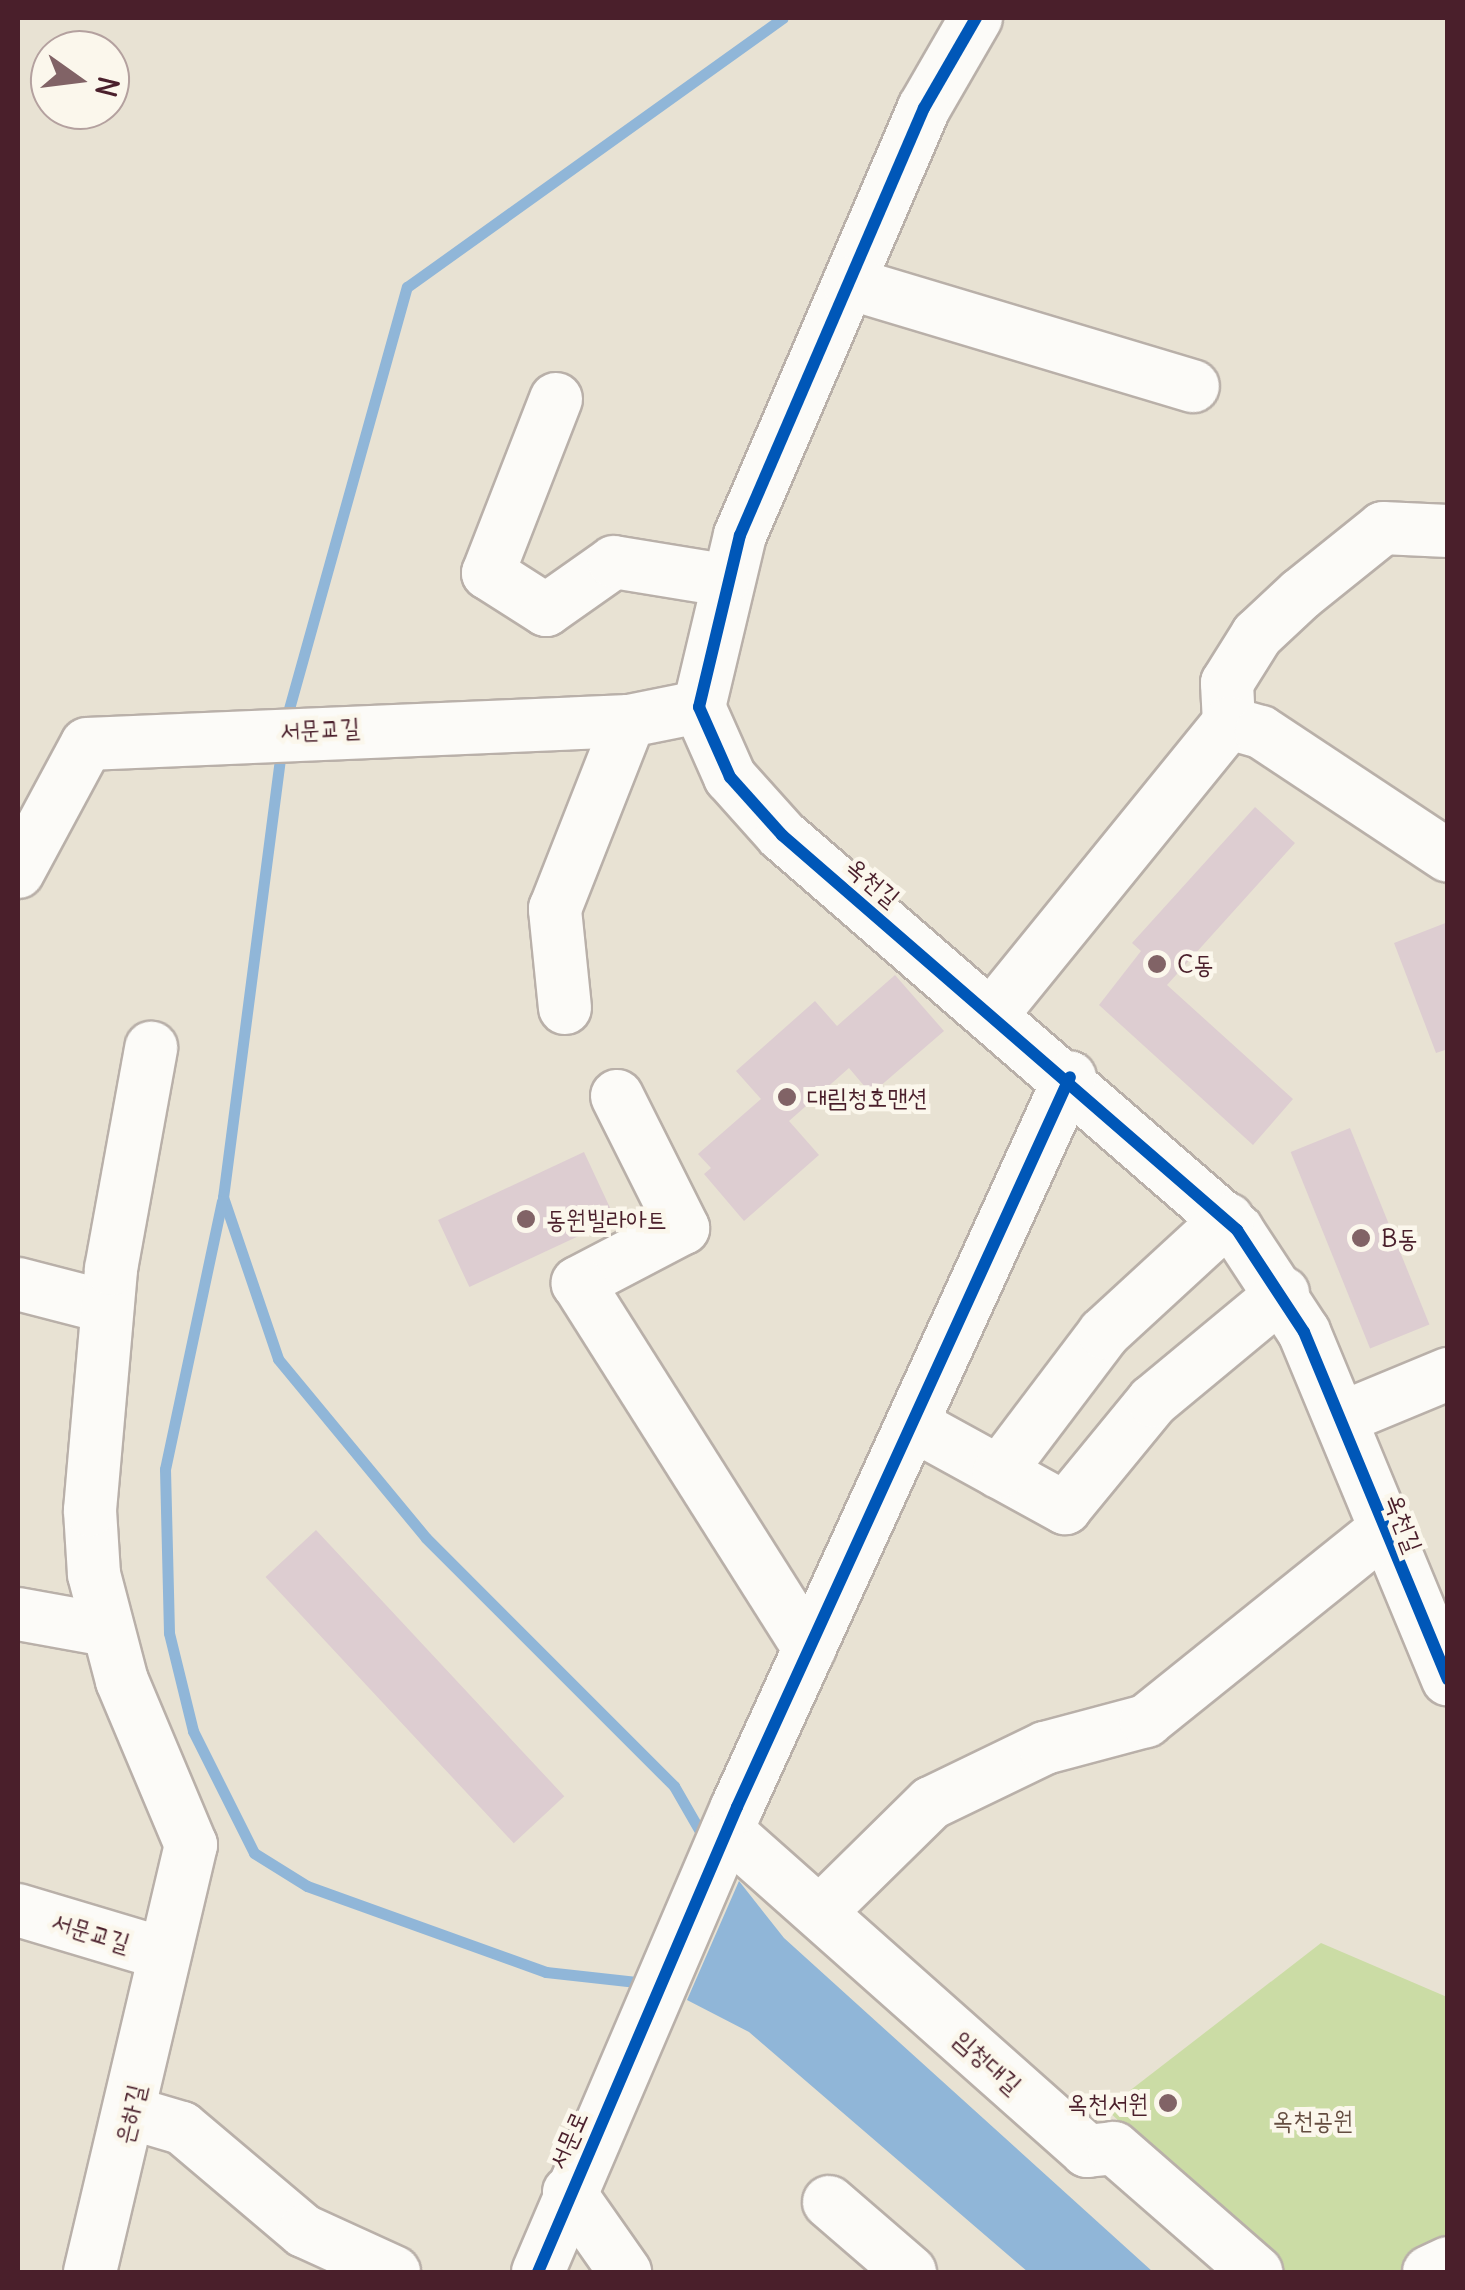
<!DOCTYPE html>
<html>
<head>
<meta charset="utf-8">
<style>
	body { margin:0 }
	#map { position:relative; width:1465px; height:2290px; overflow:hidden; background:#e8e2d3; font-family:Delius,"Poor Story",sans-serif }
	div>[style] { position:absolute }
	.green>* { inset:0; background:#cbdca5 }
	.water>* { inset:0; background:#90b6d8 }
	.stream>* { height:11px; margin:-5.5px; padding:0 5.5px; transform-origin:5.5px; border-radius:5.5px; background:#90b6d8 }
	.building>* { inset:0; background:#ddcdd1; transform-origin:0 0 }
	.roads { filter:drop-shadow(2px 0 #b9b0a9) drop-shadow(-2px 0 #b9b0a9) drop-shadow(0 2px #b9b0a9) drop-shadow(0 -2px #b9b0a9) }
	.minor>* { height:52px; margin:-26px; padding:0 26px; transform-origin:26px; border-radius:26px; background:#fcfbf8 }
	.cycleway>* { height:12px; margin:-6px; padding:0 6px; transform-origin:6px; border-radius:6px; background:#0057b8 }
	.dots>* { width:28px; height:28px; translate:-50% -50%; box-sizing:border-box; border:5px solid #fbf7ec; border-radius:50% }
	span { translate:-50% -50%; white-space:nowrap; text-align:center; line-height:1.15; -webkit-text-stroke:9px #fbf7ec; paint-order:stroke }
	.street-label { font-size:25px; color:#4a1f2b }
	.poi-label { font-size:25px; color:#4a1f2b }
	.left { translate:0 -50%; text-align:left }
	.right { translate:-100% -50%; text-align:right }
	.park-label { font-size:25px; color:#644d40 }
	.frame { position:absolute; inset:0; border:20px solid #4a1f2b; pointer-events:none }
	.north { position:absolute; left:30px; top:30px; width:100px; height:100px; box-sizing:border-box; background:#fbf7ec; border:2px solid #b4a19f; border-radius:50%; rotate:104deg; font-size:28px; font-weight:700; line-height:40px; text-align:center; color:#4a1f2b }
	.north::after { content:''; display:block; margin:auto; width:35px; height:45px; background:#816366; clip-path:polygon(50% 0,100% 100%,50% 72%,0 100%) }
</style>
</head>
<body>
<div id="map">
	<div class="green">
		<div style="clip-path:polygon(1321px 1943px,1447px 1997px,1447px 2250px,1397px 2272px,1280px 2272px,1106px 2109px)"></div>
	</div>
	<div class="water">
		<div style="clip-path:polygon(739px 1881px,784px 1938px,1153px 2272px,1028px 2272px,749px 2032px,687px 2000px)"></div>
	</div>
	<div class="stream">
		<div style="left:285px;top:723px;width:453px;rotate:-74.4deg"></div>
		<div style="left:407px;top:287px;width:462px;rotate:-35.6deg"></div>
		<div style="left:281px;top:751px;width:450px;rotate:97.4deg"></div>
		<div style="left:223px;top:1197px;width:171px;rotate:71.2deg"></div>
		<div style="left:278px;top:1359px;width:232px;rotate:50.4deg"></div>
		<div style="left:426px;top:1538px;width:351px;rotate:45deg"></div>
		<div style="left:674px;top:1786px;width:62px;rotate:60.1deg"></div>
		<div style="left:222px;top:1201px;width:274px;rotate:102deg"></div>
		<div style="left:165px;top:1469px;width:164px;rotate:88.6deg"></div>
		<div style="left:169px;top:1633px;width:101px;rotate:76.2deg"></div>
		<div style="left:193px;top:1731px;width:136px;rotate:63.4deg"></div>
		<div style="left:254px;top:1853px;width:62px;rotate:31.9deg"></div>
		<div style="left:307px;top:1886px;width:254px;rotate:19.8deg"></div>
		<div style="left:546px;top:1972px;width:100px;rotate:6.3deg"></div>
	</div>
	<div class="building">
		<div style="clip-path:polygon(1255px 807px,1295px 843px,1167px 985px,1293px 1099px,1253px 1145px,1099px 1005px,1141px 951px,1132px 943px)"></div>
		<div style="clip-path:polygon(1448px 922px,1448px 1049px,1436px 1053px,1394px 943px)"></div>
		<div style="clip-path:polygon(895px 975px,944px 1031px,871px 1094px,849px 1068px,789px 1121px,819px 1155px,744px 1221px,704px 1174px,711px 1168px,698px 1154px,761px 1099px,736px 1071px,815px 1001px,837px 1026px)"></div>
		<div style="left:1350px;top:1128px;width:212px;height:64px;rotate:68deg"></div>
		<div style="left:584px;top:1152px;width:74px;height:161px;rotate:65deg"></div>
		<div style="left:316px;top:1530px;width:364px;height:69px;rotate:47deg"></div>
	</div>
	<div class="roads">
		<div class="minor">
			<div style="left:976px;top:18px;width:104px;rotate:120deg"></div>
			<div style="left:924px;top:108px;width:465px;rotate:113.3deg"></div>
			<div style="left:740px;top:535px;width:177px;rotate:103.4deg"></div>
			<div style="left:699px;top:707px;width:77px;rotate:66.1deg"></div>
			<div style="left:730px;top:777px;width:78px;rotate:48.1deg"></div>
			<div style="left:782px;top:835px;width:603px;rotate:40.96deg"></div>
			<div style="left:1237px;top:1230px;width:122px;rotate:56.7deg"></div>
			<div style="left:1304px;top:1332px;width:376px;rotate:67.5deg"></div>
			<div style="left:849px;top:283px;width:359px;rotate:16.7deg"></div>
			<div style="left:556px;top:399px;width:187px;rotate:111.3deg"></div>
			<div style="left:488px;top:573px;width:69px;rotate:32.5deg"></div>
			<div style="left:546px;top:610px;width:83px;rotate:-35.2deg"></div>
			<div style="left:614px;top:562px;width:111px;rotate:9.3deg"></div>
			<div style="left:1229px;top:723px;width:40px;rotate:-92.9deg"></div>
			<div style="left:1227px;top:683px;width:57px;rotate:-58deg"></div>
			<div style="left:1257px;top:635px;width:60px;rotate:-43deg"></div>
			<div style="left:1301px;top:594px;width:105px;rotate:-38.8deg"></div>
			<div style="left:1383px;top:528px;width:65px;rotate:2.6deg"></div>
			<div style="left:18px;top:872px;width:145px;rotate:-61.7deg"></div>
			<div style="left:87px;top:744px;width:542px;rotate:-2.43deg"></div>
			<div style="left:629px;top:721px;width:71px;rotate:-11.3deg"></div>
			<div style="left:565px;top:1008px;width:100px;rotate:-95.8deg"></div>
			<div style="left:555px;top:909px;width:202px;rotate:-68.5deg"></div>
			<div style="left:993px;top:1013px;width:374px;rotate:-50.9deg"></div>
			<div style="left:1229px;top:723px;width:33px;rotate:16deg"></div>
			<div style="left:1261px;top:732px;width:224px;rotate:33.5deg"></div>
			<div style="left:617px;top:1096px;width:148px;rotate:63.4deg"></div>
			<div style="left:683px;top:1228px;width:119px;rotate:152.4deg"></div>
			<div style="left:578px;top:1283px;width:433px;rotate:57.7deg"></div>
			<div style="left:18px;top:1284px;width:92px;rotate:14.5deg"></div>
			<div style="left:1344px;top:1417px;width:113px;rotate:-22.5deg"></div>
			<div style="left:912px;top:1424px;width:175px;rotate:28.8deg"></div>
			<div style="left:1065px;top:1508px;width:139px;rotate:-50.6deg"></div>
			<div style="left:1153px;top:1401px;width:169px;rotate:-39.7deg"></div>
			<div style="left:999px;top:1472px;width:174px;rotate:-52.9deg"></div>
			<div style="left:1104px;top:1333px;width:168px;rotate:-42.6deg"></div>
			<div style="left:18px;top:1614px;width:90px;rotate:10.2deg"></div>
			<div style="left:727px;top:1831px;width:482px;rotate:41.6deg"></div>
			<div style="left:1087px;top:2151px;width:27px;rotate:-6deg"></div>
			<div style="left:1114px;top:2148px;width:189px;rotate:41.1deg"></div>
			<div style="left:18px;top:1910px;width:153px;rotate:16.7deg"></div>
			<div style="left:820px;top:1912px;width:156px;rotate:-44.5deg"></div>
			<div style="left:931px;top:1803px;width:127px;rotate:-25.8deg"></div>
			<div style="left:1045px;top:1748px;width:105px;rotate:-15deg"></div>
			<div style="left:1146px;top:1721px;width:302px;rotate:-38.8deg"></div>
			<div style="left:131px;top:2113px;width:53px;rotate:16.4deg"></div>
			<div style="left:182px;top:2128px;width:160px;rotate:40.2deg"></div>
			<div style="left:304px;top:2231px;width:99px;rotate:24.5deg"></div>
			<div style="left:569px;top:2192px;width:98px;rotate:55deg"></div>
			<div style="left:829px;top:2202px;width:107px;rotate:40.8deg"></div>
			<div style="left:90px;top:2272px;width:439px;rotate:-76.7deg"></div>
			<div style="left:191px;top:1845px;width:178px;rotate:-112.8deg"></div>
			<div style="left:122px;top:1681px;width:111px;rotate:-104.7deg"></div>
			<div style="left:94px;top:1574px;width:64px;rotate:-93.6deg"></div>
			<div style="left:90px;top:1510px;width:242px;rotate:-85deg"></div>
			<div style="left:111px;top:1269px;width:225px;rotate:-79.7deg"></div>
			<div style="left:538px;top:2272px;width:506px;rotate:-66.83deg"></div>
			<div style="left:737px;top:1807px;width:802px;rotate:-65.48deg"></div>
			<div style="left:1429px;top:2272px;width:21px;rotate:-25deg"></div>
		</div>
	</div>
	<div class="cycleway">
		<div style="left:976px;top:18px;width:104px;rotate:120deg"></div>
		<div style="left:924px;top:108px;width:465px;rotate:113.3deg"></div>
		<div style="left:740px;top:535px;width:177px;rotate:103.4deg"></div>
		<div style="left:699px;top:707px;width:77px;rotate:66.1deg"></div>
		<div style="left:730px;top:777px;width:78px;rotate:48.1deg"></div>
		<div style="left:782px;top:835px;width:603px;rotate:40.96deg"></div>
		<div style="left:1237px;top:1230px;width:122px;rotate:56.7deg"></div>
		<div style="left:1304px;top:1332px;width:376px;rotate:67.5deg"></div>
		<div style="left:538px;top:2272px;width:506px;rotate:-66.83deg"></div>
		<div style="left:737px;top:1807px;width:802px;rotate:-65.48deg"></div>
	</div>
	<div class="dots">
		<div style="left:1157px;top:964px;background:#816366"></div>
		<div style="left:787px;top:1097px;background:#816366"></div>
		<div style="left:526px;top:1219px;background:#816366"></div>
		<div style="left:1361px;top:1238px;background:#816366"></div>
		<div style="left:1168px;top:2103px;background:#816366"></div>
	</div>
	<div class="street-label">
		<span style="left:320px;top:729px;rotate:-3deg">서문교길</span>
		<span style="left:873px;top:882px;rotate:40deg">옥천길</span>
		<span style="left:1404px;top:1523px;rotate:69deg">옥천길</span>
		<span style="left:91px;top:1932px;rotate:17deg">서문교길</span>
		<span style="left:988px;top:2062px;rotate:42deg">임청대길</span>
		<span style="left:130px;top:2114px;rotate:-77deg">은하길</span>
		<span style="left:568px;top:2140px;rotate:-66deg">서문로</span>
	</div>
	<div class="poi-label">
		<span class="left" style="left:1177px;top:964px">C동</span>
		<span class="left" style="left:807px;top:1097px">대림청호맨션</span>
		<span class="left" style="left:546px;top:1219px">동원빌라아트</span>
		<span class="left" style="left:1381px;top:1238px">B동</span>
		<span class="right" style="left:1148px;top:2103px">옥천서원</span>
	</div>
	<div class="park-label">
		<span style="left:1313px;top:2120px">옥천공원</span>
	</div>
	<div class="frame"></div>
	<div class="north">N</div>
</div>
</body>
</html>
